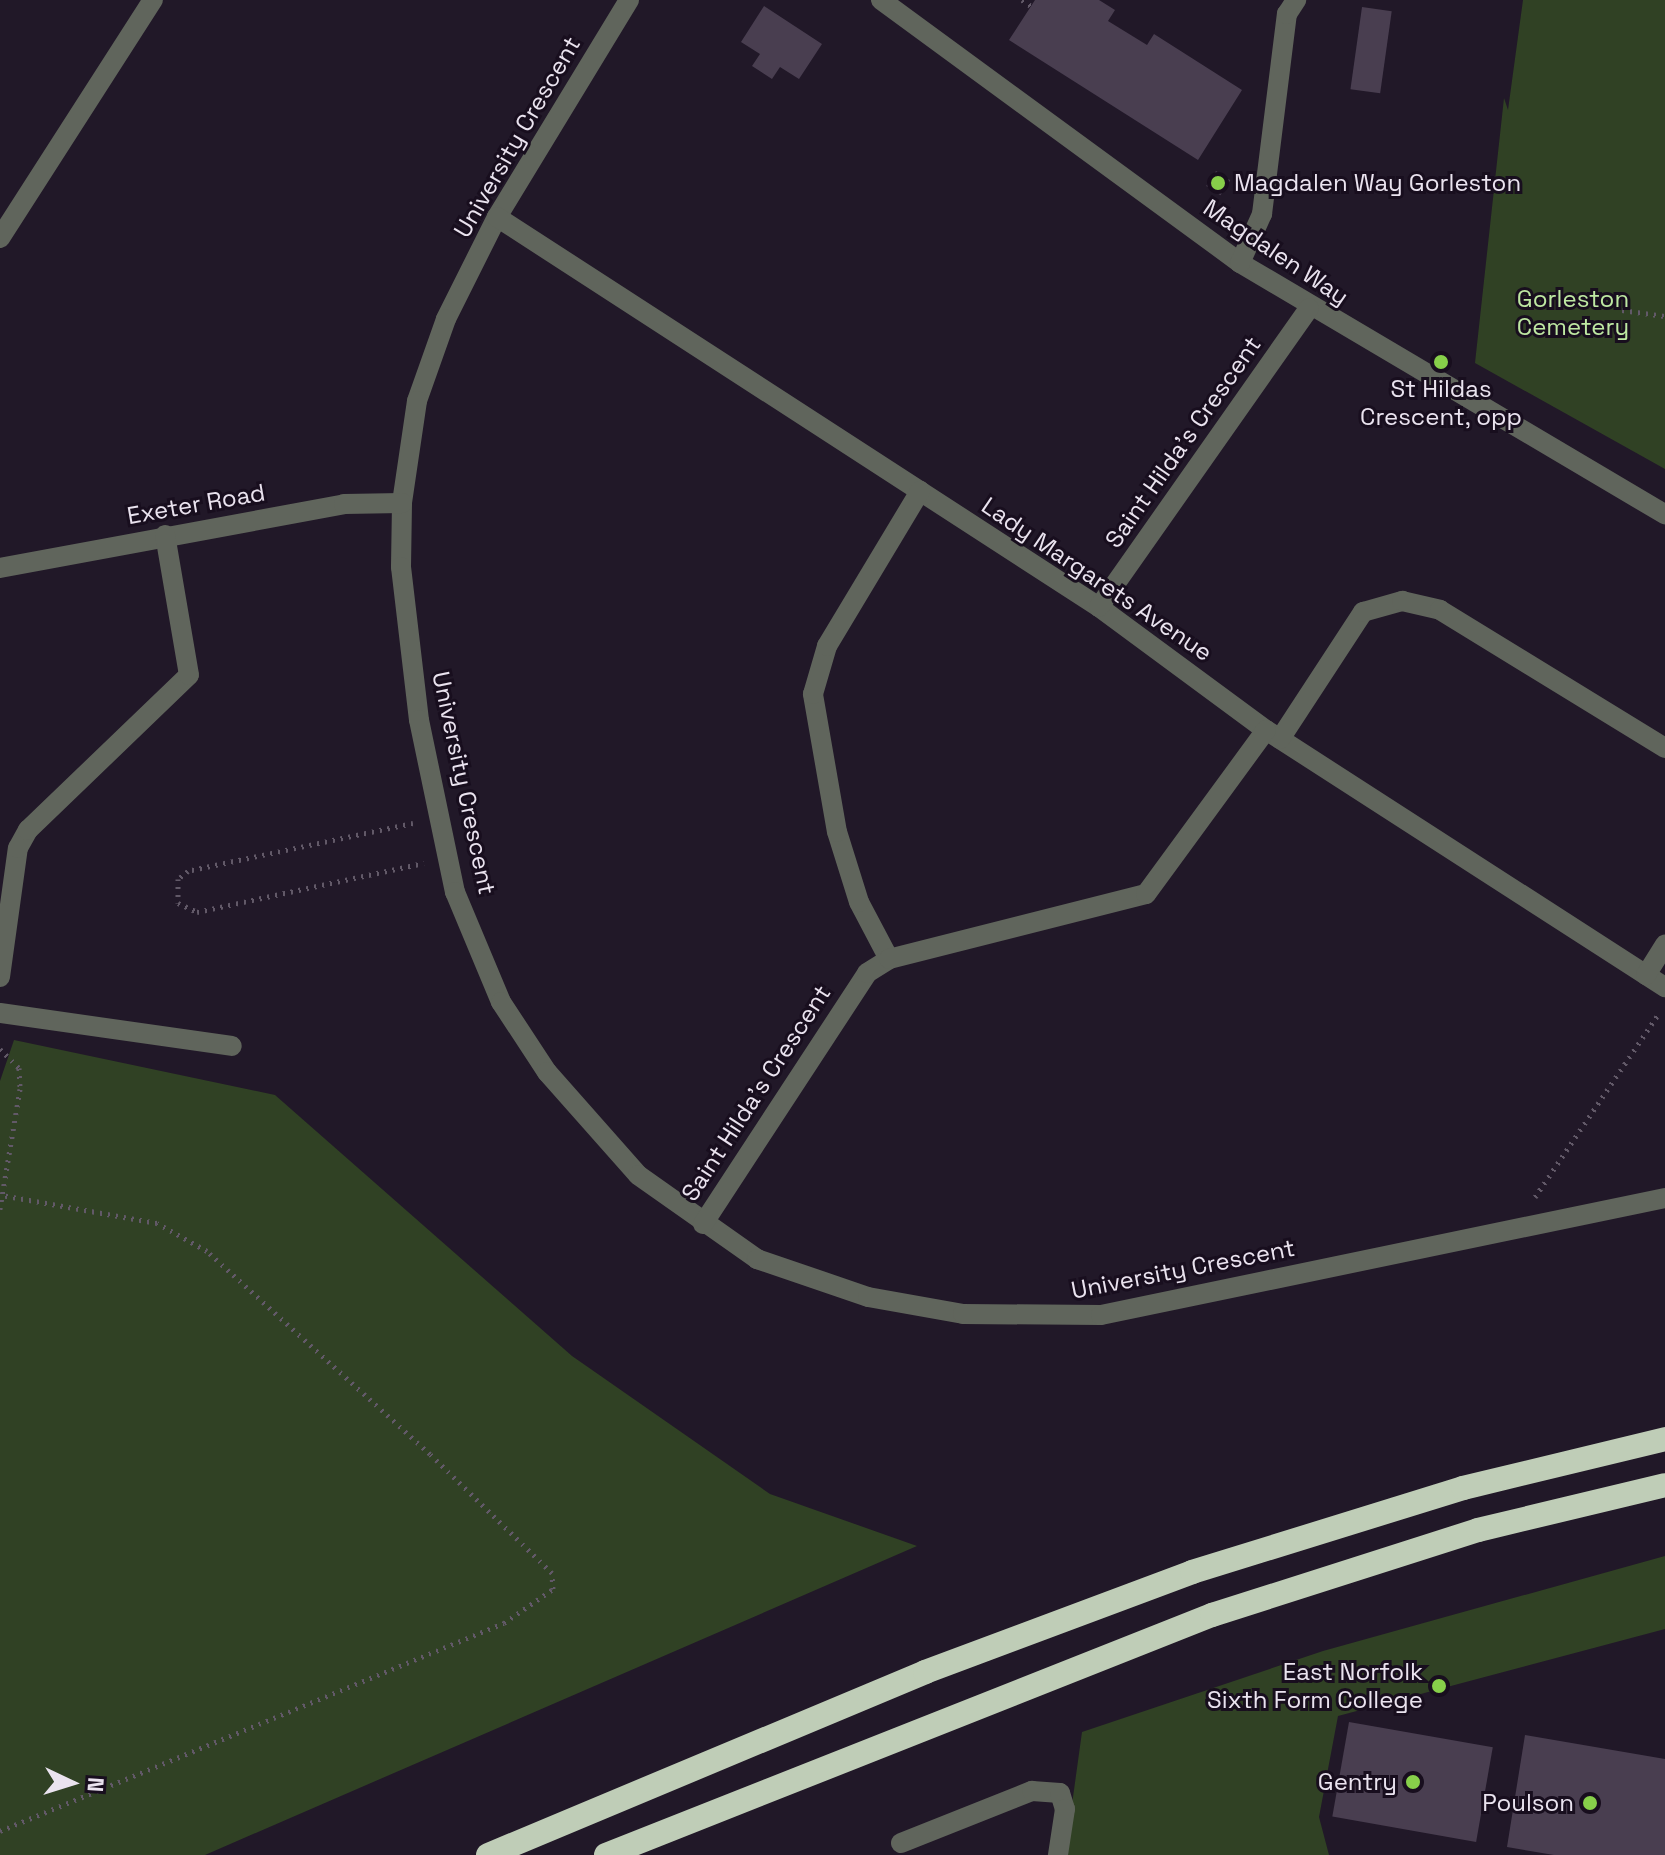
<!DOCTYPE html>
<html>
<head>
<meta charset="utf-8">
<style>
	body { margin:0 }
	#map { position:relative; width:1665px; height:1855px; overflow:hidden; background:#211828; font-family:"Space Grotesk",sans-serif }
	div>[style] { position:absolute }
	.green>* { inset:0; background:#304124 }
	.building>* { inset:0; background:#493e50; transform-origin:0 0 }
	.path>* { height:5px; margin-top:-2.5px; transform-origin:0; background:repeating-linear-gradient(90deg,#625968 0 2px,transparent 0 8px) }
	.minor>* { height:20px; margin:-10px; padding:0 10px; transform-origin:10px; border-radius:10px; background:#60655c }
	.highway>* { height:24px; margin:-12px; padding:0 12px; transform-origin:12px; border-radius:12px; background:#bfcdb7 }
	.dots>* { width:22px; height:22px; translate:-50% -50%; box-sizing:border-box; border:4px solid #180e1e; border-radius:50% }
	span { translate:-50% -50%; white-space:nowrap; text-align:center; line-height:1.15; -webkit-text-stroke:6px #180e1e; paint-order:stroke }
	.street-label { font-size:24px; color:#eae3ef }
	.poi-label { font-size:24px; color:#eae3ef }
	.left { translate:0 -50%; text-align:left }
	.right { translate:-100% -50%; text-align:right }
	.park-label { font-size:24px; color:#bee8a2 }
	.north { position:absolute; left:32px; top:1743px; width:80px; height:80px; -webkit-text-stroke:6px #180e1e; paint-order:stroke; rotate:94deg; font-size:22px; font-weight:700; line-height:32px; text-align:center; color:#eae3ef }
	.north::after { content:''; display:block; margin:auto; width:28px; height:36px; background:#eae3ef; clip-path:polygon(50% 0,100% 100%,50% 72%,0 100%) }
</style>
</head>
<body>
<div id="map">
	<div class="green">
		<div style="clip-path:polygon(1523px 0,1665px 0,1665px 469px,1475px 363px,1504px 98px,1508px 110px)"></div>
		<div style="clip-path:polygon(14px 1040px,275px 1095px,572px 1356px,770px 1494px,917px 1546px,205px 1855px,0 1855px,0 1081px)"></div>
		<div style="clip-path:polygon(1665px 1556px,1665px 1629px,1338px 1716px,1319px 1817px,1329px 1855px,1065px 1855px,1082px 1732px,1323px 1651px)"></div>
	</div>
	<div class="building">
		<div style="clip-path:polygon(1035px 0,1099px 0,1115px 10px,1108px 21px,1147px 45px,1154px 34px,1242px 90px,1198px 160px,1009px 40px)"></div>
		<div style="clip-path:polygon(764px 6px,822px 44px,799px 79px,780px 67px,772px 79px,752px 66px,760px 54px,741px 42px)"></div>
		<div style="left:1362px;top:7px;width:30px;height:83px;rotate:8deg"></div>
		<div style="left:1216px;top:171px;width:17px;height:18px;rotate:33deg"></div>
		<div style="left:1349px;top:1722px;width:146px;height:96px;rotate:10deg"></div>
		<div style="clip-path:polygon(1525px 1735px,1665px 1759px,1665px 1855px,1554px 1855px,1507px 1847px)"></div>
	</div>
	<div class="path">
		<div style="left:1022px;top:0;width:11px;rotate:34deg"></div>
		<div style="left:1622px;top:310px;width:43px;rotate:7.9deg"></div>
		<div style="left:413px;top:823px;width:230px;rotate:168deg"></div>
		<div style="left:188px;top:871px;width:13px;rotate:141deg"></div>
		<div style="left:178px;top:879px;width:24px;rotate:90deg"></div>
		<div style="left:178px;top:903px;width:21px;rotate:25deg"></div>
		<div style="left:197px;top:912px;width:232px;rotate:-12.2deg"></div>
		<div style="left:0;top:1049px;width:27px;rotate:45deg"></div>
		<div style="left:19px;top:1068px;width:21px;rotate:87deg"></div>
		<div style="left:20px;top:1089px;width:122px;rotate:99.5deg"></div>
		<div style="left:1535px;top:1197px;width:222px;rotate:-56deg"></div>
		<div style="left:0;top:1831px;width:545px;rotate:-22.43deg"></div>
		<div style="left:504px;top:1623px;width:60px;rotate:-34.8deg"></div>
		<div style="left:553px;top:1589px;width:16px;rotate:-94deg"></div>
		<div style="left:552px;top:1573px;width:170px;rotate:-135.7deg"></div>
		<div style="left:430px;top:1454px;width:302px;rotate:-137.7deg"></div>
		<div style="left:207px;top:1251px;width:57px;rotate:-150.8deg"></div>
		<div style="left:157px;top:1223px;width:158px;rotate:-169.8deg"></div>
	</div>
	<div class="minor">
		<div style="left:629px;top:0;width:254px;rotate:121.3deg"></div>
		<div style="left:497px;top:217px;width:114px;rotate:116.6deg"></div>
		<div style="left:446px;top:319px;width:87px;rotate:109.5deg"></div>
		<div style="left:417px;top:401px;width:103px;rotate:98.4deg"></div>
		<div style="left:402px;top:503px;width:64px;rotate:90.9deg"></div>
		<div style="left:401px;top:567px;width:154px;rotate:83.3deg"></div>
		<div style="left:419px;top:720px;width:176px;rotate:78.2deg"></div>
		<div style="left:455px;top:892px;width:119px;rotate:67.3deg"></div>
		<div style="left:501px;top:1002px;width:84px;rotate:56.7deg"></div>
		<div style="left:547px;top:1072px;width:137px;rotate:48.5deg"></div>
		<div style="left:638px;top:1175px;width:146px;rotate:35.2deg"></div>
		<div style="left:757px;top:1259px;width:117px;rotate:18.9deg"></div>
		<div style="left:868px;top:1297px;width:97px;rotate:10.1deg"></div>
		<div style="left:963px;top:1314px;width:138px;rotate:0.4deg"></div>
		<div style="left:1101px;top:1315px;width:576px;rotate:-11.72deg"></div>
		<div style="left:881px;top:0;width:445px;rotate:36.2deg"></div>
		<div style="left:1240px;top:263px;width:494px;rotate:30.6deg"></div>
		<div style="left:497px;top:217px;width:717px;rotate:32.94deg"></div>
		<div style="left:1099px;top:607px;width:207px;rotate:36.4deg"></div>
		<div style="left:1266px;top:730px;width:475px;rotate:32.8deg"></div>
		<div style="left:0;top:238px;width:283px;rotate:-57.3deg"></div>
		<div style="left:1240px;top:263px;width:54px;rotate:-65.8deg"></div>
		<div style="left:1262px;top:214px;width:202px;rotate:-82.9deg"></div>
		<div style="left:1287px;top:14px;width:17px;rotate:-57deg"></div>
		<div style="left:0;top:568px;width:350px;rotate:-10.5deg"></div>
		<div style="left:344px;top:504px;width:58px;rotate:-1deg"></div>
		<div style="left:1099px;top:607px;width:365px;rotate:-54.9deg"></div>
		<div style="left:1280px;top:739px;width:152px;rotate:-56.8deg"></div>
		<div style="left:1363px;top:612px;width:41px;rotate:-15.8deg"></div>
		<div style="left:1402px;top:601px;width:39px;rotate:13deg"></div>
		<div style="left:1440px;top:610px;width:264px;rotate:31.5deg"></div>
		<div style="left:889px;top:959px;width:64px;rotate:-117.8deg"></div>
		<div style="left:859px;top:902px;width:73px;rotate:-107.4deg"></div>
		<div style="left:837px;top:832px;width:140px;rotate:-99.9deg"></div>
		<div style="left:813px;top:694px;width:50px;rotate:-73.7deg"></div>
		<div style="left:827px;top:646px;width:181px;rotate:-59deg"></div>
		<div style="left:1646px;top:975px;width:36px;rotate:-58deg"></div>
		<div style="left:0;top:977px;width:130px;rotate:-82.1deg"></div>
		<div style="left:18px;top:848px;width:21px;rotate:-61deg"></div>
		<div style="left:28px;top:830px;width:223px;rotate:-43.9deg"></div>
		<div style="left:189px;top:675px;width:142px;rotate:-99.7deg"></div>
		<div style="left:0;top:1013px;width:234px;rotate:8.1deg"></div>
		<div style="left:703px;top:1224px;width:300px;rotate:-56.8deg"></div>
		<div style="left:867px;top:973px;width:26px;rotate:-32deg"></div>
		<div style="left:889px;top:959px;width:265px;rotate:-14.2deg"></div>
		<div style="left:1146px;top:894px;width:203px;rotate:-53.8deg"></div>
		<div style="left:901px;top:1843px;width:141px;rotate:-21.7deg"></div>
		<div style="left:1032px;top:1791px;width:28px;rotate:4deg"></div>
		<div style="left:1060px;top:1793px;width:17px;rotate:73deg"></div>
		<div style="left:1065px;top:1809px;width:47px;rotate:98.7deg"></div>
	</div>
	<div class="highway">
		<div style="left:488px;top:1855px;width:474px;rotate:-22.7deg"></div>
		<div style="left:925px;top:1672px;width:285px;rotate:-20.5deg"></div>
		<div style="left:1192px;top:1572px;width:284px;rotate:-17.2deg"></div>
		<div style="left:1463px;top:1488px;width:208px;rotate:-13.6deg"></div>
		<div style="left:606px;top:1855px;width:652px;rotate:-21.61deg"></div>
		<div style="left:1212px;top:1615px;width:279px;rotate:-17.7deg"></div>
		<div style="left:1478px;top:1530px;width:192px;rotate:-13.5deg"></div>
	</div>
	<div class="dots">
		<div style="left:1218px;top:183px;background:#87cf4a"></div>
		<div style="left:1441px;top:362px;background:#87cf4a"></div>
		<div style="left:1439px;top:1686px;background:#87cf4a"></div>
		<div style="left:1413px;top:1782px;background:#87cf4a"></div>
		<div style="left:1590px;top:1803px;background:#87cf4a"></div>
	</div>
	<div class="street-label">
		<span style="left:517px;top:137px;rotate:-60deg">University Crescent</span>
		<span style="left:1276px;top:252px;rotate:34deg">Magdalen Way</span>
		<span style="left:1183px;top:442px;rotate:-55deg">Saint Hilda's Crescent</span>
		<span style="left:196px;top:504px;rotate:-10deg">Exeter Road</span>
		<span style="left:1097px;top:579px;rotate:34deg">Lady Margarets Avenue</span>
		<span style="left:464px;top:783px;rotate:78deg">University Crescent</span>
		<span style="left:756px;top:1093px;rotate:-57deg">Saint Hilda's Crescent</span>
		<span style="left:1183px;top:1269px;rotate:-11deg">University Crescent</span>
	</div>
	<div class="poi-label">
		<span class="left" style="left:1234px;top:183px">Magdalen Way Gorleston</span>
		<span style="left:1441px;top:403px">St Hildas<br>Crescent, opp</span>
		<span class="right" style="left:1423px;top:1686px">East Norfolk<br>Sixth Form College</span>
		<span class="right" style="left:1397px;top:1782px">Gentry</span>
		<span class="right" style="left:1574px;top:1803px">Poulson</span>
	</div>
	<div class="park-label">
		<span style="left:1573px;top:313px">Gorleston<br>Cemetery</span>
	</div>
	<div class="north">N</div>
</div>
</body>
</html>
